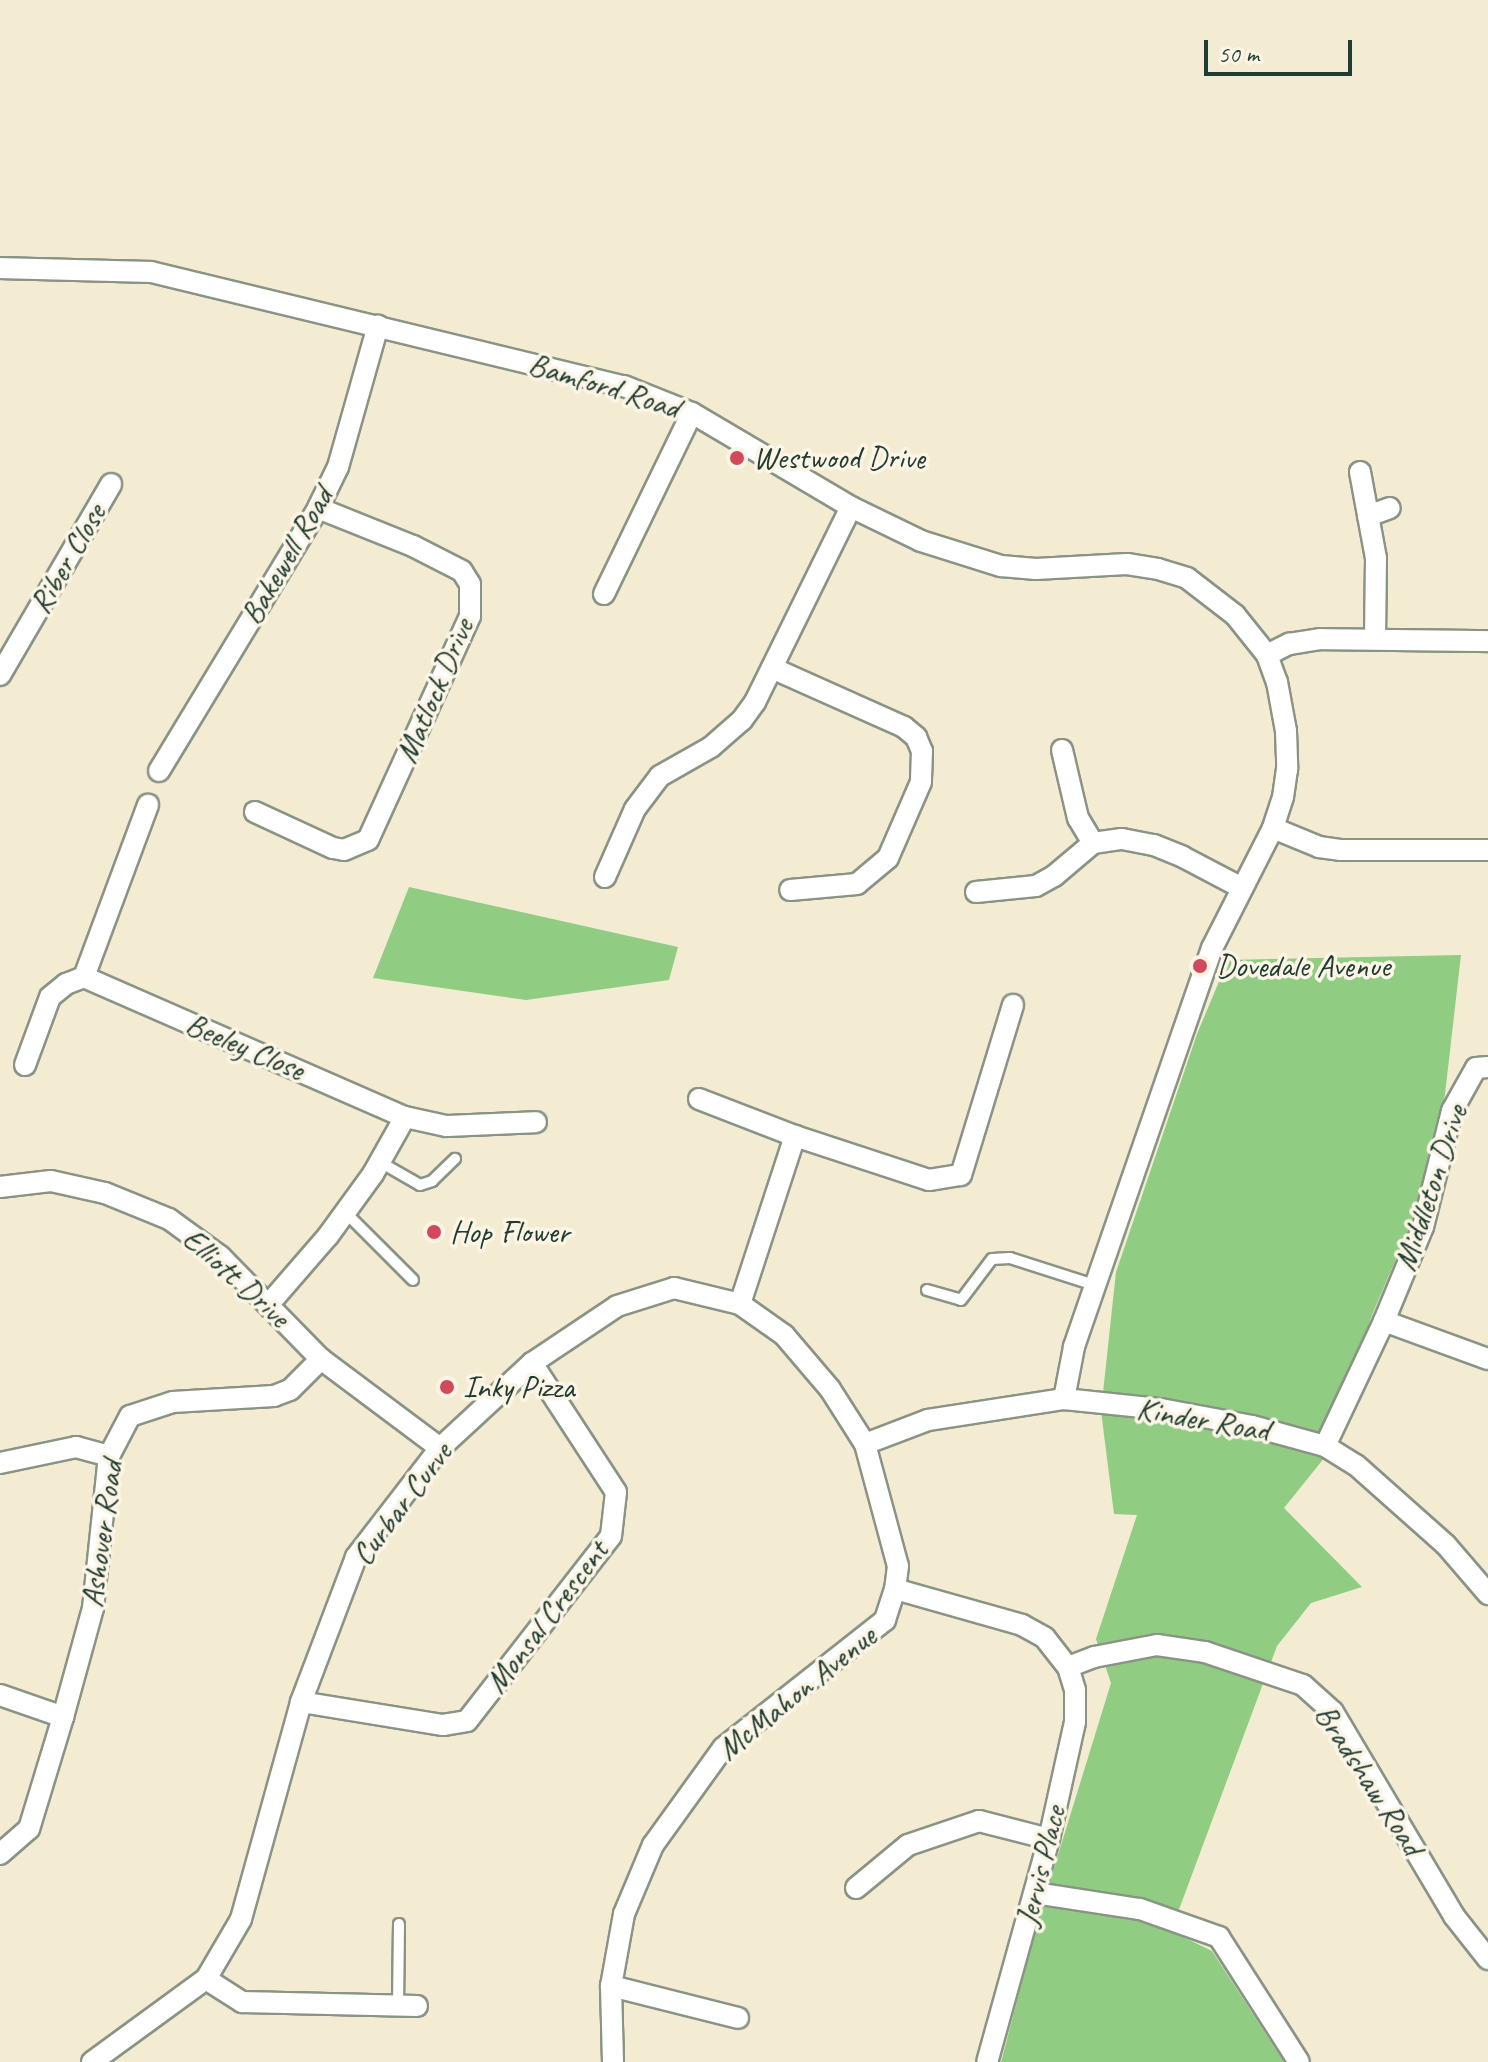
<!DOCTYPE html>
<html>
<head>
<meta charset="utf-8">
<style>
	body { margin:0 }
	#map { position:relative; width:1488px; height:2062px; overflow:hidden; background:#f3ecd3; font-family:Caveat,sans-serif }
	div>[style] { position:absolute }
	.green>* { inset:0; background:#90cd83 }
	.roads { filter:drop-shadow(2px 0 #899484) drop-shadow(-2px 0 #899484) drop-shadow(0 2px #899484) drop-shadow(0 -2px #899484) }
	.service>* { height:10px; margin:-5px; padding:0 5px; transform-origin:5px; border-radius:5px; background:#fff }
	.minor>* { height:20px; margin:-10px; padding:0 10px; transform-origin:10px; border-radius:10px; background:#fff }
	.dots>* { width:22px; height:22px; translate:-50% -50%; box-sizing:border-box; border:4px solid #fcf5e5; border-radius:50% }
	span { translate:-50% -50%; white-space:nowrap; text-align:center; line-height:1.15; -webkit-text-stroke:7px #fcf5e5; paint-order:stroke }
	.street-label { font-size:32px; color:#1f3d34 }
	.poi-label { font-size:32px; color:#1f3d34 }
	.left { translate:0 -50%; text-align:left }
	.scale { position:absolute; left:1204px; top:40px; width:148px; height:36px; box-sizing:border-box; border:4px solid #1f3d34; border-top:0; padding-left:10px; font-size:24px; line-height:28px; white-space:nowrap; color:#1f3d34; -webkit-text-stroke:6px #fcf5e5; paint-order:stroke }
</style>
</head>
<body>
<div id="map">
	<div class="green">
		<div style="clip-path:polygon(409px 887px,678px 947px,669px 980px,526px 1000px,373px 978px)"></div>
		<div style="clip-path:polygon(1461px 955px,1444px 1103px,1410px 1226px,1372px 1315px,1325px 1457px,1284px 1508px,1362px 1587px,1311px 1603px,1277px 1646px,1171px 1931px,1212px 1951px,1284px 2062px,1001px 2062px,1041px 1910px,1111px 1683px,1096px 1639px,1137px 1515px,1114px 1514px,1101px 1411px,1116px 1272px,1197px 1034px,1228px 960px)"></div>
	</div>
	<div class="roads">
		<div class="service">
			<div style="left:380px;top:1162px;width:46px;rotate:29.9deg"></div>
			<div style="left:420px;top:1185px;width:13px;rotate:-18deg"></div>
			<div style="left:432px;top:1181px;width:32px;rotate:-44deg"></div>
			<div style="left:345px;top:1212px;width:96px;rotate:45deg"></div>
			<div style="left:927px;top:1290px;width:35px;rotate:16deg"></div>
			<div style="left:961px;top:1300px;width:51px;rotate:-52.9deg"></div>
			<div style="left:992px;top:1259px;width:18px;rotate:-3deg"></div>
			<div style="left:1010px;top:1258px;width:91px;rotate:17.8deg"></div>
			<div style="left:398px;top:2006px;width:82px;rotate:-89.3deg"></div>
		</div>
		<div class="minor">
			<div style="left:0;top:268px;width:151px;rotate:1.5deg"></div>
			<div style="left:151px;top:272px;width:487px;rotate:13.6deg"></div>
			<div style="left:624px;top:386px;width:73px;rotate:21.7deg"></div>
			<div style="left:692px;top:413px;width:185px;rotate:30.6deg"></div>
			<div style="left:851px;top:507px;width:78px;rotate:25.9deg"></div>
			<div style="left:921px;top:541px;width:84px;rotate:17.4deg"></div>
			<div style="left:1001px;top:566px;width:35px;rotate:5deg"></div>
			<div style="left:1036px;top:569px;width:91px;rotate:-3.1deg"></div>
			<div style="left:1127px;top:564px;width:31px;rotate:9deg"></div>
			<div style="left:1158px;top:569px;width:30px;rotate:17deg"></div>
			<div style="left:1187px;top:578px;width:61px;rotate:37.6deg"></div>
			<div style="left:1235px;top:615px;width:51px;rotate:51.3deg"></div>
			<div style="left:1267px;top:655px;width:29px;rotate:70deg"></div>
			<div style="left:1277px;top:682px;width:50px;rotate:79.6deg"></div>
			<div style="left:1286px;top:731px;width:38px;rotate:88deg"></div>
			<div style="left:1287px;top:769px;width:28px;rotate:98deg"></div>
			<div style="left:1283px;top:797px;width:33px;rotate:108deg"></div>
			<div style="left:1273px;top:828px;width:135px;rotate:116.9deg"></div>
			<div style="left:1212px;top:948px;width:422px;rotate:109.1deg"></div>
			<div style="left:1074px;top:1347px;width:53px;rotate:100.9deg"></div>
			<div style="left:1360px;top:472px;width:87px;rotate:79.5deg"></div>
			<div style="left:1376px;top:558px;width:81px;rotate:90.7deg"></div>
			<div style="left:1368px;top:516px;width:23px;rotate:-20deg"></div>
			<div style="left:604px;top:594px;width:201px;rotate:-64.1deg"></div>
			<div style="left:1267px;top:655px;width:25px;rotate:-27deg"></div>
			<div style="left:1289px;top:644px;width:31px;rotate:-9deg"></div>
			<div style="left:1320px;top:639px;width:168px;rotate:0.7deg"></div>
			<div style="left:772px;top:668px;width:145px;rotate:24.1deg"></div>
			<div style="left:904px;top:727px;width:16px;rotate:40deg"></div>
			<div style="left:916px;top:737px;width:15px;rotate:67deg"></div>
			<div style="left:922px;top:751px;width:31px;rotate:92deg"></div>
			<div style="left:921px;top:782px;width:83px;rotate:113.5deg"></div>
			<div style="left:888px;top:858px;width:40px;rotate:140deg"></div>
			<div style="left:857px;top:884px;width:67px;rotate:174.9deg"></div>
			<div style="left:0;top:675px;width:221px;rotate:-59.8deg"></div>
			<div style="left:1062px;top:750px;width:70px;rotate:76.8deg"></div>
			<div style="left:1078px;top:818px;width:29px;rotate:59deg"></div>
			<div style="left:159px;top:771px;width:307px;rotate:-58.8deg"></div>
			<div style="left:318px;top:508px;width:46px;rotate:-64deg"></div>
			<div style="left:338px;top:467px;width:147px;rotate:-74.2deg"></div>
			<div style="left:255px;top:812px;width:86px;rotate:24.8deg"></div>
			<div style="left:333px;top:848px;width:11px;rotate:10deg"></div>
			<div style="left:344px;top:850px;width:26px;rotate:-23deg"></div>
			<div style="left:368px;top:840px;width:246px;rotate:-65.5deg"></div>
			<div style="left:470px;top:616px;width:32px;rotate:-90deg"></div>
			<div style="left:470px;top:584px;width:15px;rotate:-122deg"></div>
			<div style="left:462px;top:571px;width:55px;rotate:-153deg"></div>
			<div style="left:413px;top:546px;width:102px;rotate:-158.2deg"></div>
			<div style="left:1273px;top:828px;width:50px;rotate:22.4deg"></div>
			<div style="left:1319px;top:847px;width:21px;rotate:8deg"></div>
			<div style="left:1340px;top:850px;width:148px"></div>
			<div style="left:605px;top:877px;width:74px;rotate:-66.2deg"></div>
			<div style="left:635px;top:809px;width:41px;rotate:-52.9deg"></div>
			<div style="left:660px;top:776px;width:59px;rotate:-29.6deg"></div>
			<div style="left:711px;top:747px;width:41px;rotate:-41.1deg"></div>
			<div style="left:742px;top:720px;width:22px;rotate:-54deg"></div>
			<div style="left:755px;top:702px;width:217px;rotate:-63.8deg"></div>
			<div style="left:976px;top:892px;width:60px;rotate:-5.7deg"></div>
			<div style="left:1036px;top:886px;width:21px;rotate:-29deg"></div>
			<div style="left:1054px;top:876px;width:51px;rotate:-40.2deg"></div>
			<div style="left:1093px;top:843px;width:29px;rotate:-8deg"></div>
			<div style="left:1122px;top:839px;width:33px;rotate:11deg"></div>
			<div style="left:1154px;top:845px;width:31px;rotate:22deg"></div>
			<div style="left:1183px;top:857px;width:67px;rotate:27.7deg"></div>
			<div style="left:84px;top:977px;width:184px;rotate:-69.6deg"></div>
			<div style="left:25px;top:1065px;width:72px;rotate:-69.8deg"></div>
			<div style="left:50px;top:997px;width:21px;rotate:-39deg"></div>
			<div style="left:66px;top:984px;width:19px;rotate:-21deg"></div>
			<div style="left:84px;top:977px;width:350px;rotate:23.6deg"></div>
			<div style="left:405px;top:1117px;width:42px;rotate:12.4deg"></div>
			<div style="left:446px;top:1126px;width:90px;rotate:-2.5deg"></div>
			<div style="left:699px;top:1099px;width:103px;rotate:21.1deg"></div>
			<div style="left:795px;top:1136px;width:141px;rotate:18.2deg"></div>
			<div style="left:929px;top:1180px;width:32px;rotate:-9deg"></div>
			<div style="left:961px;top:1175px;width:178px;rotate:-73deg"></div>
			<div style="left:0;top:1187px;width:51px;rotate:-6.7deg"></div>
			<div style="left:51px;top:1181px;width:55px;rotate:12.5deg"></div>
			<div style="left:105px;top:1193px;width:69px;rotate:22.1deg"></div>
			<div style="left:169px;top:1219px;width:63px;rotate:36deg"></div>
			<div style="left:220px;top:1256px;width:144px;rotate:45.6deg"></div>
			<div style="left:321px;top:1359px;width:149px;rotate:36.8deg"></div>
			<div style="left:269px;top:1304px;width:90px;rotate:-49.1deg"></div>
			<div style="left:328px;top:1236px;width:77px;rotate:-54deg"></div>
			<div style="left:373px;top:1174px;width:65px;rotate:-60.7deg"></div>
			<div style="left:740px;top:1304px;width:177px;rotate:-71.9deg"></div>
			<div style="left:1384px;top:1321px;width:111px;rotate:20.1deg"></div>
			<div style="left:865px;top:1444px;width:67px;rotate:-20.9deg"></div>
			<div style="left:928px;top:1420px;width:138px;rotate:-8.8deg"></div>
			<div style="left:1064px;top:1399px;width:98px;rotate:5.9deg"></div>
			<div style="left:1161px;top:1409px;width:93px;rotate:10.6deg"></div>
			<div style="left:1252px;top:1426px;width:76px;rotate:15.3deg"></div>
			<div style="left:1325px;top:1446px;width:36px;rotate:32deg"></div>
			<div style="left:1356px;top:1465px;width:120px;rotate:41.6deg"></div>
			<div style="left:1446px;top:1545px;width:65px;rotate:49.4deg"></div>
			<div style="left:1325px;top:1446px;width:138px;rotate:-64.7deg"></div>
			<div style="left:1384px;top:1321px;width:102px;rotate:-67.5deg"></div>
			<div style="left:1423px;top:1227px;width:120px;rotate:-76deg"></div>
			<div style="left:1452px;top:1111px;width:49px;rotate:-60.8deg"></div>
			<div style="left:1476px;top:1068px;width:12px;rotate:-5deg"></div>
			<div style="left:0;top:1463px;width:78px;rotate:-11.9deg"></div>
			<div style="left:76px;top:1447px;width:34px;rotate:15deg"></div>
			<div style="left:895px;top:1589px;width:132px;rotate:15.8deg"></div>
			<div style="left:1022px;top:1625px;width:26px;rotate:29deg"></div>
			<div style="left:1045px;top:1638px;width:37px;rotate:52deg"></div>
			<div style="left:1068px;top:1667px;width:24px;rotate:73deg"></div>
			<div style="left:1075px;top:1690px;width:32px;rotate:90deg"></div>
			<div style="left:1075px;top:1722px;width:120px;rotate:102.5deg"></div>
			<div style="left:1049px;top:1839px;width:231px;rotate:105.5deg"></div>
			<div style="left:1068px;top:1667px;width:28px;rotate:-21deg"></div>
			<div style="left:1094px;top:1657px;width:64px;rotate:-10.8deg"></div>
			<div style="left:1157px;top:1645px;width:49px;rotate:8.3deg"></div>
			<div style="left:1205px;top:1652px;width:103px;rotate:18.6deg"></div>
			<div style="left:1303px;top:1685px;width:40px;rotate:42deg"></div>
			<div style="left:1333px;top:1712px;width:237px;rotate:59.3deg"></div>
			<div style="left:1454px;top:1916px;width:55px;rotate:51.7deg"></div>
			<div style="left:0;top:1695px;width:67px;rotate:19.2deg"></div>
			<div style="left:301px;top:1702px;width:144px;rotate:9.2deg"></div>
			<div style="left:443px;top:1725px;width:24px;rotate:-9deg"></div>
			<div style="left:467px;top:1721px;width:234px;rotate:-52.1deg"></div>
			<div style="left:611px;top:1536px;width:44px;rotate:-83.5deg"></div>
			<div style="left:616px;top:1492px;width:154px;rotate:-123.1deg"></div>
			<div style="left:0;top:1854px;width:38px;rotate:-41deg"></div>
			<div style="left:29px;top:1829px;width:117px;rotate:-73.1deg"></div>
			<div style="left:63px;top:1717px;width:113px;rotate:-74.6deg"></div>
			<div style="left:93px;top:1608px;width:153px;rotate:-84deg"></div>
			<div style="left:109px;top:1456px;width:45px;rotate:-62.3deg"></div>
			<div style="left:130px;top:1416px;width:45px;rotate:-18deg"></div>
			<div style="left:173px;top:1402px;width:101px;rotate:-3.4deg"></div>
			<div style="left:274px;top:1396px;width:17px;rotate:-21deg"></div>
			<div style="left:290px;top:1390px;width:44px;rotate:-45deg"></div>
			<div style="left:856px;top:1888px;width:67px;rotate:-39.6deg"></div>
			<div style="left:908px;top:1845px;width:75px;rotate:-18.7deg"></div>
			<div style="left:979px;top:1821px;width:72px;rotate:14.4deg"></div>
			<div style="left:1035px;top:1893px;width:106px;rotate:8.7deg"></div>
			<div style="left:1140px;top:1909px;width:84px;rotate:19.5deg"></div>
			<div style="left:1219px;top:1937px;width:148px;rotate:57.4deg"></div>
			<div style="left:206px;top:1979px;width:43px;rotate:32.6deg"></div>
			<div style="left:242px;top:2002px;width:175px;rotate:1.3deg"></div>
			<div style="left:611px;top:1986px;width:131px;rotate:14.1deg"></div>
			<div style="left:92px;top:2062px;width:141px;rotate:-36.1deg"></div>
			<div style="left:206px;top:1979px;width:69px;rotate:-59.7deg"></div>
			<div style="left:241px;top:1919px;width:225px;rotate:-74.5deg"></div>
			<div style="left:301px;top:1702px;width:155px;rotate:-69.2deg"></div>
			<div style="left:356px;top:1557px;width:138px;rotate:-52.4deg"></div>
			<div style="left:440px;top:1448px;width:125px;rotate:-42.7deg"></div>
			<div style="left:532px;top:1363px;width:102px;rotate:-33.8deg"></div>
			<div style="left:617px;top:1306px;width:60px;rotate:-17.5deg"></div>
			<div style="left:674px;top:1288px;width:68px;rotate:13.6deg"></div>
			<div style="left:740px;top:1304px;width:54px;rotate:35.2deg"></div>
			<div style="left:784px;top:1335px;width:71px;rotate:49.6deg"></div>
			<div style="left:830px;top:1389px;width:65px;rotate:57.5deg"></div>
			<div style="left:865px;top:1444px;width:126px;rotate:74.9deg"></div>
			<div style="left:898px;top:1566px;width:23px;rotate:97deg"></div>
			<div style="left:895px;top:1589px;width:33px;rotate:108deg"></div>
			<div style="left:885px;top:1620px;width:206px;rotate:141.7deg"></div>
			<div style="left:723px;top:1748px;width:120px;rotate:125.8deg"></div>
			<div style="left:653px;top:1845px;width:75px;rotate:112.8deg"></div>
			<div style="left:624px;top:1914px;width:73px;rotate:100.2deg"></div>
			<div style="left:611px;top:1986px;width:76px;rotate:88.5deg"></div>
		</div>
	</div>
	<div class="dots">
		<div style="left:737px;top:458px;background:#d1495b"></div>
		<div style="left:1200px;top:966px;background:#d1495b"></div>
		<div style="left:434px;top:1232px;background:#d1495b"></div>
		<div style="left:447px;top:1387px;background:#d1495b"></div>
	</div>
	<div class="street-label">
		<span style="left:604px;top:386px;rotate:17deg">Bamford Road</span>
		<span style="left:287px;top:556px;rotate:-60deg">Bakewell Road</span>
		<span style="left:68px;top:559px;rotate:-60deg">Riber Close</span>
		<span style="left:435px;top:691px;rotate:-67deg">Matlock Drive</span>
		<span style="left:245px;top:1047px;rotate:23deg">Beeley Close</span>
		<span style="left:1431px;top:1188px;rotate:-72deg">Middleton Drive</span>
		<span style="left:236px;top:1278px;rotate:42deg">Elliott Drive</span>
		<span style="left:1203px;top:1420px;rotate:10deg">Kinder Road</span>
		<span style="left:402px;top:1504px;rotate:-53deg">Curbar Curve</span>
		<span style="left:102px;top:1534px;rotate:-82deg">Ashover Road</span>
		<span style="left:547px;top:1617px;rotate:-53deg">Monsal Crescent</span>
		<span style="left:797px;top:1693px;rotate:-39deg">McMahon Avenue</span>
		<span style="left:1369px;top:1780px;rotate:57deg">Bradshaw Road</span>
		<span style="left:1041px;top:1866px;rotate:-76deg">Jervis Place</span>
	</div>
	<div class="poi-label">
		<span class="left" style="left:753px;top:458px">Westwood Drive</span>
		<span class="left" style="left:1216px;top:966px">Dovedale Avenue</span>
		<span class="left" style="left:450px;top:1232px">Hop Flower</span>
		<span class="left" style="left:463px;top:1387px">Inky Pizza</span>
	</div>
	<div class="scale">50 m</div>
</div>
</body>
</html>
